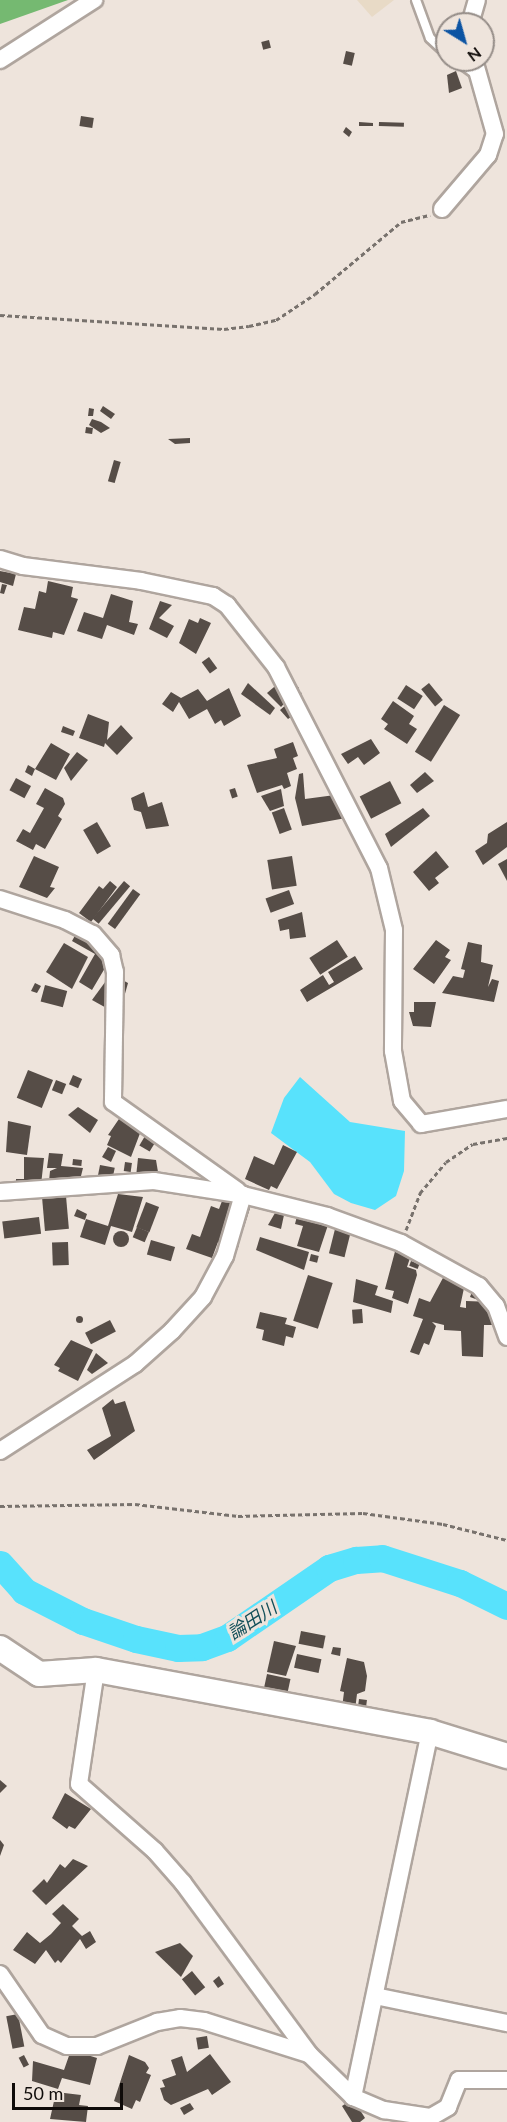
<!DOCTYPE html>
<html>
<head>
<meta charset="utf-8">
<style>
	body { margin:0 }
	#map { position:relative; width:507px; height:2122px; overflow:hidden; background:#eee4dc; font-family:Lato,"Noto Sans JP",sans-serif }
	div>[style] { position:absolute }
	.education>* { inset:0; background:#e8dac6 }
	.forest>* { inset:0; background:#75b971 }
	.water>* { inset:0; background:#58e2fc }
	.river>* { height:27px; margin:-13.5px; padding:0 13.5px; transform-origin:13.5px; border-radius:13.5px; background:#58e2fc }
	.building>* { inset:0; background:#564d47; transform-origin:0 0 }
	.round { border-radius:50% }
	.path>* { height:3px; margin-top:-1.5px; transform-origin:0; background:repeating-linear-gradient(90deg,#78726d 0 4.5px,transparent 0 7.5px) }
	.roads { filter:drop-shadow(2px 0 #afa59e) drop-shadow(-2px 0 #afa59e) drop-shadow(0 2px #afa59e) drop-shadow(0 -2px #afa59e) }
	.lane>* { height:8px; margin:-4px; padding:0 4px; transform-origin:4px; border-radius:4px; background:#fff }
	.street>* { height:16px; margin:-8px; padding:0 8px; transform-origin:8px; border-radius:8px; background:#fff }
	.secondary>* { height:24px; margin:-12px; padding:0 12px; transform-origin:12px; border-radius:12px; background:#fff }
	span { translate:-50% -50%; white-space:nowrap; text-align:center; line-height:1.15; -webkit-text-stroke:6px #eee4dc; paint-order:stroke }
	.water-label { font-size:18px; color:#134f59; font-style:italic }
	.north { position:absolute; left:435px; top:12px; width:60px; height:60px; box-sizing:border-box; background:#eee4dc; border:2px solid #958d88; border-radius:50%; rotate:143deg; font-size:16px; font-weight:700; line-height:24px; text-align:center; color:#0f0b09 }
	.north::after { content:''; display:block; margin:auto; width:21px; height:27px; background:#0c54a3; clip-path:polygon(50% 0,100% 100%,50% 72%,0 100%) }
	.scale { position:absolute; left:12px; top:2083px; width:111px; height:27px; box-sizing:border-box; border:3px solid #0f0b09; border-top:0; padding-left:8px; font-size:18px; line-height:21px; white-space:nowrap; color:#0f0b09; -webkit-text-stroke:4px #eee4dc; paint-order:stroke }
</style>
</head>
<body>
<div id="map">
	<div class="education">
		<div style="clip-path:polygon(357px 0,394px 0,372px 17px)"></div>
	</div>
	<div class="forest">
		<div style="clip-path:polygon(0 0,68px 0,0 24px)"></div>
	</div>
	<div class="water">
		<div style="clip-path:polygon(300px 1077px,350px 1122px,405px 1131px,404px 1171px,396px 1196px,375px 1210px,351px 1203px,334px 1194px,310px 1162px,271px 1133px,284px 1098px)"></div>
	</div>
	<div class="river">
		<div style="left:0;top:1564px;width:36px;rotate:48deg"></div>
		<div style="left:24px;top:1591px;width:66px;rotate:27deg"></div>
		<div style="left:83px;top:1621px;width:56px;rotate:18.8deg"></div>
		<div style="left:136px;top:1639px;width:43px;rotate:12.1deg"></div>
		<div style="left:178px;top:1648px;width:24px;rotate:-2deg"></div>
		<div style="left:202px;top:1647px;width:27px;rotate:-20deg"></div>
		<div style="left:227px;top:1638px;width:124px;rotate:-34.5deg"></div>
		<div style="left:329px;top:1568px;width:28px;rotate:-17deg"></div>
		<div style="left:356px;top:1560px;width:26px;rotate:-4deg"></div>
		<div style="left:382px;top:1558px;width:82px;rotate:17.8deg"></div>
		<div style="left:460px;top:1583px;width:52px;rotate:26.1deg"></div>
	</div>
	<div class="building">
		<div style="left:269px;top:40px;width:8px;height:8px;rotate:76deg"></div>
		<div style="left:346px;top:51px;width:9px;height:13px;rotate:13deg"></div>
		<div style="clip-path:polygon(456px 71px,462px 88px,449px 93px,447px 75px)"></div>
		<div style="left:81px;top:116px;width:13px;height:10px;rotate:9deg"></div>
		<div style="clip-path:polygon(359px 122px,373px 123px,373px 126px,359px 126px)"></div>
		<div style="left:379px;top:122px;width:25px;height:4px;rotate:2deg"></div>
		<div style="clip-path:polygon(346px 127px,352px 132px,349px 137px,343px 132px)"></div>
		<div style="clip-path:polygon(103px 406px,115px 414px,111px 419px,100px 411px)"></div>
		<div style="clip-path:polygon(89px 408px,94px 409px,93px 416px,88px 416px)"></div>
		<div style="clip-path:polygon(92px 419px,101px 422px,110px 428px,101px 433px,89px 425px)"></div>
		<div style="left:86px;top:427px;width:7px;height:6px;rotate:8deg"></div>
		<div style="clip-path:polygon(190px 438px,190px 443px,175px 444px,168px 439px)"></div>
		<div style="left:114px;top:460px;width:7px;height:22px;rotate:16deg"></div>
		<div style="clip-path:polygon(0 571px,16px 574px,13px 586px,0 582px)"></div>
		<div style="clip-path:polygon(48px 581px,73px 587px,71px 597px,78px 599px,64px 635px,53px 632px,52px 638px,18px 630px,24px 607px,35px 609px,39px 591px,46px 593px)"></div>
		<div style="clip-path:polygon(2px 584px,7px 585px,4px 594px,0 593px)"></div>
		<div style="clip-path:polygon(111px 594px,133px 601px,129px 622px,138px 624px,134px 635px,107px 625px,102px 639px,77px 631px,84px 612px,103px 618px)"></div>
		<div style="clip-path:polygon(160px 601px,172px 605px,159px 618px,174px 626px,167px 638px,149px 629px)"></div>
		<div style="clip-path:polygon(200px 618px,211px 623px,196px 654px,179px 643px,189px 619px,198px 623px)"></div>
		<div style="left:209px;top:657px;width:14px;height:9px;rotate:54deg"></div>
		<div style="clip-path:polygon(287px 676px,299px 688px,281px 707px,267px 693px)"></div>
		<div style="clip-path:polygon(248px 683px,275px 708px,270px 715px,241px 694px)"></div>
		<div style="left:429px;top:683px;width:22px;height:10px;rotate:51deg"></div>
		<div style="left:406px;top:685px;width:20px;height:16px;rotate:33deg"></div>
		<div style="clip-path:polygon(229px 688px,241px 716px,224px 726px,221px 720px,215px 724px,207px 709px,189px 719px,179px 702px,173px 712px,162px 704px,171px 692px,181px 698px,198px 689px,207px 701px)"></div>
		<div style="clip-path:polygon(301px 692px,309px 719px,294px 715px,288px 719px,280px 710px)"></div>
		<div style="clip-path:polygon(393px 701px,414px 716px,409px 724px,417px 729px,407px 744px,384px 729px,388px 724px,381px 719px)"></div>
		<div style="left:444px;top:705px;width:19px;height:55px;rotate:32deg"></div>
		<div style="clip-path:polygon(88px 714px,109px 722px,107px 740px,121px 725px,133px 738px,117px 755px,105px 743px,104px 747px,79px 738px)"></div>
		<div style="clip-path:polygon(63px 726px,75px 731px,73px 736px,61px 732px)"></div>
		<div style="clip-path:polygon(371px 739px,380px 753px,364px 765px,358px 757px,348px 764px,341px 754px)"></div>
		<div style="clip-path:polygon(293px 742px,298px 756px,293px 758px,297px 769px,287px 773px,291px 786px,284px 789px,282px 785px,257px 793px,247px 765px,277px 758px,274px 749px)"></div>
		<div style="clip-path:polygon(51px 743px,70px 754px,56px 780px,35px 769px,32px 776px,25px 772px,28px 765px,35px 769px)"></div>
		<div style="clip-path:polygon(77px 752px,88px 760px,71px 781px,64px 768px)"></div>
		<div style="clip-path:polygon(425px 772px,434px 781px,417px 793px,410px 785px)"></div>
		<div style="clip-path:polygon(303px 773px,305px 799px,335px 795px,346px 818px,302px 826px,295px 798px,299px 774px)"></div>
		<div style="left:16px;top:778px;width:17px;height:14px;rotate:28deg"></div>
		<div style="left:390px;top:781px;width:25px;height:34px;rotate:63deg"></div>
		<div style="clip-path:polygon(45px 788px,63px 798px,65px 804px,58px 816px,62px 819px,45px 849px,36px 844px,33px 850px,16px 841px,23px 829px,30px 833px,44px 808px,36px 804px)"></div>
		<div style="left:235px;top:788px;width:9px;height:6px;rotate:72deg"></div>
		<div style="clip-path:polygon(281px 789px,284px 806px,270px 811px,261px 796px)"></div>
		<div style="clip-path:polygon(144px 792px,148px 807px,162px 802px,169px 826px,146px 829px,141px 812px,134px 810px,131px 798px)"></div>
		<div style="left:284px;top:808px;width:23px;height:13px;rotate:70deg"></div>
		<div style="clip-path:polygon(423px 808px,430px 816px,391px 847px,385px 834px)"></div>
		<div style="left:97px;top:822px;width:28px;height:16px;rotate:60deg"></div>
		<div style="clip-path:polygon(507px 822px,507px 847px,483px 865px,475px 851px,487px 843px,488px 834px)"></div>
		<div style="clip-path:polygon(436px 851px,449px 867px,435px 878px,439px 883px,429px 891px,413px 872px)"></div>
		<div style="clip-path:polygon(34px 856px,59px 867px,50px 887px,55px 888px,47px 898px,19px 887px)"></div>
		<div style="left:292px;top:856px;width:30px;height:25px;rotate:81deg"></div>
		<div style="clip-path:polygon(507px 859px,507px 881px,498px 864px)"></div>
		<div style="clip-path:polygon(110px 881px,117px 887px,91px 922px,79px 913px,99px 886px,103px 889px)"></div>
		<div style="left:124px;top:881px;width:8px;height:49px;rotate:40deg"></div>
		<div style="left:133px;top:889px;width:9px;height:43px;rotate:36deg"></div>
		<div style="left:289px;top:890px;width:15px;height:25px;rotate:70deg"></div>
		<div style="clip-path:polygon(302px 912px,306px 937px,290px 939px,289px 929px,280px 931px,278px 920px)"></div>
		<div style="clip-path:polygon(78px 930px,115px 951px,92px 990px,79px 982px,95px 954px,72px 941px)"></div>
		<div style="left:337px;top:940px;width:20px;height:33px;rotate:57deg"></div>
		<div style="clip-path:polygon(436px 940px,450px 950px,445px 957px,451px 960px,434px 984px,413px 969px)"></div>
		<div style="clip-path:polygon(468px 942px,482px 945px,481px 962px,493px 965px,488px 987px,492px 979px,499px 981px,494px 1002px,442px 993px,453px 976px,463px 978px,465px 970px,461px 969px)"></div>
		<div style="clip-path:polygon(64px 943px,88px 957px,72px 989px,46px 972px)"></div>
		<div style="clip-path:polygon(355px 956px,363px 969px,307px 1002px,300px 990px,323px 975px,329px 985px,334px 982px,328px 972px)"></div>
		<div style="clip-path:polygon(111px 974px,128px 983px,119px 1015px,92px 1000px)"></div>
		<div style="clip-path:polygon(35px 983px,41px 986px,37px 993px,31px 991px)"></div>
		<div style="left:45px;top:985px;width:23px;height:17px;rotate:15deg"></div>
		<div style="clip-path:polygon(414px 1002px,436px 1002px,431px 1027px,413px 1026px,409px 1012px,414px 1012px)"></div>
		<div style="left:28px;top:1070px;width:27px;height:30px;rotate:22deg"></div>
		<div style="left:73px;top:1075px;width:10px;height:10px;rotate:24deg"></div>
		<div style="left:56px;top:1080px;width:11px;height:11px;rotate:22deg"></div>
		<div style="clip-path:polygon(78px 1107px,98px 1120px,90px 1133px,68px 1115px)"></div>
		<div style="clip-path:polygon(121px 1116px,142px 1128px,131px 1157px,107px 1145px,111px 1136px,108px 1135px)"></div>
		<div style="clip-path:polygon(8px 1121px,31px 1126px,27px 1155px,6px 1152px)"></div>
		<div style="left:145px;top:1136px;width:12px;height:11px;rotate:31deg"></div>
		<div style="clip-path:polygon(283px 1145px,297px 1152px,277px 1189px,271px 1186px,269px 1190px,245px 1179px,254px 1156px,274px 1165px)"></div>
		<div style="clip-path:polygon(108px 1147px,116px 1151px,111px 1162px,102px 1157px)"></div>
		<div style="clip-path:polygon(49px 1153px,63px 1154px,61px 1166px,83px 1168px,79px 1184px,49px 1181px,50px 1171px,57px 1168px,47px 1168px)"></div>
		<div style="clip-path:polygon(24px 1157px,44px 1158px,41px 1185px,16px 1186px,16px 1179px,24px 1179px)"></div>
		<div style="clip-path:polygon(138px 1158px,156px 1160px,159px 1178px,136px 1177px)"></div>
		<div style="left:73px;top:1159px;width:9px;height:6px;rotate:6deg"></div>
		<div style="left:125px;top:1162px;width:7px;height:9px;rotate:8deg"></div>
		<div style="left:100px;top:1165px;width:15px;height:17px;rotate:11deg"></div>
		<div style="clip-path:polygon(225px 1193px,250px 1208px,244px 1227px,232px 1223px,229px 1241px,239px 1245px,233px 1261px,222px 1257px,227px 1245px,218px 1242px,212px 1258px,186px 1249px,192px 1234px,200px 1237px,211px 1206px,219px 1209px)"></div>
		<div style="clip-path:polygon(118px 1194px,143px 1197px,132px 1232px,111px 1226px,105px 1245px,80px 1237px,86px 1219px,108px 1226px)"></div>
		<div style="left:66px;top:1196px;width:33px;height:24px;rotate:85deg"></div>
		<div style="left:146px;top:1202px;width:14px;height:27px;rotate:21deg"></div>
		<div style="clip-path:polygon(77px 1209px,87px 1214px,85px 1220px,74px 1216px)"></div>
		<div style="clip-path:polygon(298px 1212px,329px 1222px,319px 1252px,297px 1246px,303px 1226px,295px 1224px)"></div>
		<div style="clip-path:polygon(275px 1213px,284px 1215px,281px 1229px,268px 1225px)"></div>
		<div style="left:39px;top:1217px;width:17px;height:37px;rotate:83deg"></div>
		<div style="left:137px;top:1227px;width:13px;height:11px;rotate:23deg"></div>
		<div style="left:335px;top:1229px;width:16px;height:25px;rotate:14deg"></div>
		<div class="round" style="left:113px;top:1231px;width:16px;height:16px"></div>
		<div style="clip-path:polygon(260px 1237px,309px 1252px,304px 1270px,256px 1250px)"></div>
		<div style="left:151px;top:1240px;width:25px;height:15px;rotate:16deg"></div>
		<div style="left:68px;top:1242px;width:23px;height:16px;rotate:88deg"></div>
		<div style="clip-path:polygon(397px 1244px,413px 1249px,407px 1267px,416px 1270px,417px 1275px,408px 1304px,392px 1298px,394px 1291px,385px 1289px)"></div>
		<div style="left:311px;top:1254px;width:8px;height:7px;rotate:14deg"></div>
		<div style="left:411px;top:1261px;width:9px;height:5px;rotate:21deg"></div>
		<div style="clip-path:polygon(451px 1263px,468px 1269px,460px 1307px,466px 1308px,466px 1301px,493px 1302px,497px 1325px,484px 1325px,483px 1357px,462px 1356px,461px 1331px,444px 1330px,444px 1325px,432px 1322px,436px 1326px,429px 1345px,424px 1343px,419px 1355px,410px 1352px,423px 1319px,413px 1316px,419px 1298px,430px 1302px)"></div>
		<div style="left:308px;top:1275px;width:26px;height:48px;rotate:18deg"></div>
		<div style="clip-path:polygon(356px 1279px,378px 1286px,375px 1295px,393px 1301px,391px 1313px,353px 1302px)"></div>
		<div style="clip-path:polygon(476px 1281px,481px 1301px,470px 1297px)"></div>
		<div style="left:362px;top:1309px;width:14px;height:10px;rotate:86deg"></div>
		<div style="clip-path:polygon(260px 1312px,287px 1318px,285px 1324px,296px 1327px,293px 1338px,286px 1336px,284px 1346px,262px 1340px,264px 1330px,256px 1328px)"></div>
		<div class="round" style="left:75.5px;top:1315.5px;width:7px;height:7px"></div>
		<div style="left:110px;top:1320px;width:13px;height:28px;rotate:63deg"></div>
		<div style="clip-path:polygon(71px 1340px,93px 1350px,78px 1381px,58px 1371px,60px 1368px,54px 1365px)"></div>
		<div style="clip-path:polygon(96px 1353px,108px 1363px,92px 1374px,87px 1370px)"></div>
		<div style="clip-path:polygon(113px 1399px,115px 1404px,125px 1401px,135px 1431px,94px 1460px,87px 1450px,111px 1436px,102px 1408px)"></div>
		<div style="left:301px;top:1631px;width:25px;height:13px;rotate:11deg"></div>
		<div style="clip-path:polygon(274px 1641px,296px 1646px,286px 1676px,267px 1672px)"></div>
		<div style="clip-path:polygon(333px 1647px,341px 1648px,340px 1656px,331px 1654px)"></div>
		<div style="left:297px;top:1654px;width:25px;height:14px;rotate:12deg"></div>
		<div style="clip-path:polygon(347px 1658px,364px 1662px,367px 1676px,365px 1691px,357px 1694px,355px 1710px,342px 1708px,344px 1692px,340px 1691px)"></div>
		<div style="left:267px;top:1674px;width:24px;height:18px;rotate:12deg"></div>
		<div style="left:359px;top:1699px;width:8px;height:13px;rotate:7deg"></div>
		<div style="clip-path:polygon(0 1780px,7px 1786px,0 1793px)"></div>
		<div style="clip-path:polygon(65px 1793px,91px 1809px,75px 1829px,69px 1826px,67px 1829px,52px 1818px)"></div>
		<div style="clip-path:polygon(0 1840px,4px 1845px,0 1856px)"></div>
		<div style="clip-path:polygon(73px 1859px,88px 1866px,46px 1905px,32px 1891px,44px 1879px,47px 1883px,60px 1864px,65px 1868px)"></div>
		<div style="clip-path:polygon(63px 1904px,79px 1919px,72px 1926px,82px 1936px,90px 1931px,96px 1942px,86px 1949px,80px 1939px,61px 1963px,58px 1960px,55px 1963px,46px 1950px,35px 1964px,13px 1950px,27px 1932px,40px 1943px,51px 1934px,61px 1923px,52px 1914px)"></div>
		<div style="clip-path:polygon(180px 1943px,193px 1956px,181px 1977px,155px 1952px)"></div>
		<div style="left:192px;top:1971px;width:21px;height:13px;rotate:51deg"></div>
		<div style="clip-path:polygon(219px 1976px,224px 1984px,218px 1988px,213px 1981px)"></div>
		<div style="left:18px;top:2014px;width:33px;height:12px;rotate:79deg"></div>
		<div style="left:207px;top:2036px;width:12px;height:11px;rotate:81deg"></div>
		<div style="clip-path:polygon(71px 2050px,97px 2058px,90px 2085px,62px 2078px,58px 2089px,32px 2081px,33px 2061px,64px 2070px)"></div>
		<div style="clip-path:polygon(210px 2054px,231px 2082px,212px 2095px,208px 2089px,171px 2105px,164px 2100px,160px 2088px,165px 2087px,162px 2080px,176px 2075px,171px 2060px,182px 2056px,187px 2072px)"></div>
		<div style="left:24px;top:2055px;width:11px;height:6px;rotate:63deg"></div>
		<div style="clip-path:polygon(129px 2055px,145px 2062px,149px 2068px,146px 2073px,151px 2075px,140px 2102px,136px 2100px,132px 2109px,114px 2101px)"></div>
		<div style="clip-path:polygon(56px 2092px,81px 2095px,79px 2105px,88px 2106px,86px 2122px,50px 2119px)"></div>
		<div style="clip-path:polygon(353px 2099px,365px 2118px,360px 2122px,352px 2122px,342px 2106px)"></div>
		<div style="clip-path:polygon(190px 2103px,194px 2109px,184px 2115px,180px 2108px)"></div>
	</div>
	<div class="path">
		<div style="left:0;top:315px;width:224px;rotate:3.6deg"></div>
		<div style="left:224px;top:329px;width:25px;rotate:-7deg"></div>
		<div style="left:249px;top:326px;width:28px;rotate:-13deg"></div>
		<div style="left:276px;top:320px;width:47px;rotate:-33.7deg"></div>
		<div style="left:315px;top:294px;width:112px;rotate:-39.9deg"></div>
		<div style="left:401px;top:222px;width:30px;rotate:-14deg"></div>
		<div style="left:406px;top:1230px;width:40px;rotate:-69deg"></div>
		<div style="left:420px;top:1193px;width:40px;rotate:-50deg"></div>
		<div style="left:446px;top:1162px;width:32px;rotate:-34deg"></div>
		<div style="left:473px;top:1144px;width:35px;rotate:-10deg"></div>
		<div style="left:0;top:1506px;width:135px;rotate:-0.8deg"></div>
		<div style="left:135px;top:1504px;width:104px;rotate:6.6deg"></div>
		<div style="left:238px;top:1516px;width:125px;rotate:-1.4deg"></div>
		<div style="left:363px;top:1513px;width:81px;rotate:7.8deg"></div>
		<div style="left:443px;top:1524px;width:66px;rotate:14deg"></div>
	</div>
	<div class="roads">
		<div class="lane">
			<div style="left:416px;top:0;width:40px;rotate:69.8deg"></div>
			<div style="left:430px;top:38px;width:23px;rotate:43deg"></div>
			<div style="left:456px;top:60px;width:26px;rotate:36deg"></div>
		</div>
		<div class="street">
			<div style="left:470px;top:24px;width:25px;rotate:-74deg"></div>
			<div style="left:0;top:60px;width:112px;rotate:-32.6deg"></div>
			<div style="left:442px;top:209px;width:71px;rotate:-49.6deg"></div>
			<div style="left:488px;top:155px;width:22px;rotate:-72deg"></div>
			<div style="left:495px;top:134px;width:77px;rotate:-105.8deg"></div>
			<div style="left:0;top:559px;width:24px;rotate:17deg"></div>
			<div style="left:23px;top:566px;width:119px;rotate:7.2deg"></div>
			<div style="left:141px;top:581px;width:74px;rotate:11.8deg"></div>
			<div style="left:213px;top:596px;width:17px;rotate:33deg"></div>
			<div style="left:227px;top:605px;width:79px;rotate:51.7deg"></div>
			<div style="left:276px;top:667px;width:226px;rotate:62.9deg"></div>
			<div style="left:379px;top:868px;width:64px;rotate:76.4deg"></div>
			<div style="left:394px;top:930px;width:121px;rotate:90.5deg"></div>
			<div style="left:393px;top:1051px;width:51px;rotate:79.8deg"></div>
			<div style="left:402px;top:1101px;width:30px;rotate:50deg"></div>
			<div style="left:421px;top:1124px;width:87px;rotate:-9.9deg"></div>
			<div style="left:0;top:899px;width:68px;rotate:17.9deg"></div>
			<div style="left:65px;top:920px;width:31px;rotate:27deg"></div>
			<div style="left:93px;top:934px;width:28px;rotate:49deg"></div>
			<div style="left:111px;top:955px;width:17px;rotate:77deg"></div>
			<div style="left:115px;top:972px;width:130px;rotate:90.9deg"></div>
			<div style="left:113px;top:1102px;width:153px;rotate:35.5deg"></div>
			<div style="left:0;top:1192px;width:154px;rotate:-4.1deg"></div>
			<div style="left:154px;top:1181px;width:90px;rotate:8.9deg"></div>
			<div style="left:243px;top:1195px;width:87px;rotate:14deg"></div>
			<div style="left:327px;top:1216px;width:79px;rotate:20deg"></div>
			<div style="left:401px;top:1243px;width:89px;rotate:28.9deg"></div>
			<div style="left:479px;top:1286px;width:26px;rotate:50deg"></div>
			<div style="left:496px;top:1306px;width:33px;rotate:70deg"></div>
			<div style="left:0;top:1451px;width:161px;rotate:-32.8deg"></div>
			<div style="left:135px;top:1364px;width:50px;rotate:-41.7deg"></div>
			<div style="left:172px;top:1331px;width:46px;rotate:-47.6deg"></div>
			<div style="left:203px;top:1297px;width:47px;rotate:-61.8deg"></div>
			<div style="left:225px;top:1256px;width:64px;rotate:-73.6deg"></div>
			<div style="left:96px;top:1670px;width:115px;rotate:98.5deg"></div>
			<div style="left:79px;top:1784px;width:101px;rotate:41.4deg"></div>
			<div style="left:155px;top:1851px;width:43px;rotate:48.8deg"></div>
			<div style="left:183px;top:1883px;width:212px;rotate:53.6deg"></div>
			<div style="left:309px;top:2054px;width:62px;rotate:44.3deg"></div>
			<div style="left:353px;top:2097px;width:34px;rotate:23deg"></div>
			<div style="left:384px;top:2110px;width:48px;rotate:8.5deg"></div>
			<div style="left:431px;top:2117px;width:20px;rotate:-30deg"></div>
			<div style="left:448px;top:2107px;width:29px;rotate:-68deg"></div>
			<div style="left:459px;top:2080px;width:48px"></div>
			<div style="left:0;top:1974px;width:74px;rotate:55.5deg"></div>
			<div style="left:42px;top:2035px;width:27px;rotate:24deg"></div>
			<div style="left:67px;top:2046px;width:30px"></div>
			<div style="left:97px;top:2046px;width:65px;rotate:-21.8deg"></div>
			<div style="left:157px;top:2022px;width:23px;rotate:-10deg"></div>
			<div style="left:180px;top:2018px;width:24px;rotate:7deg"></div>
			<div style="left:204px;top:2021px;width:109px;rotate:17.6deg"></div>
			<div style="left:375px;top:1996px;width:135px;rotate:11.6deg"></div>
			<div style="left:353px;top:2097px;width:373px;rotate:-78.1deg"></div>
		</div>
		<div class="secondary">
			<div style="left:0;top:1648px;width:47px;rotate:33.7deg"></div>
			<div style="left:39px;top:1674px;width:57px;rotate:-4deg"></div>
			<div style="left:96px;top:1670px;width:340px;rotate:10.5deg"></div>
			<div style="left:430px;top:1732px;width:81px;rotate:17.3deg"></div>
		</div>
	</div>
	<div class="water-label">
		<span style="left:252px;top:1620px;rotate:-33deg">論田川</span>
	</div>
	<div class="north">N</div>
	<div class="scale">50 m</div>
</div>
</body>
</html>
